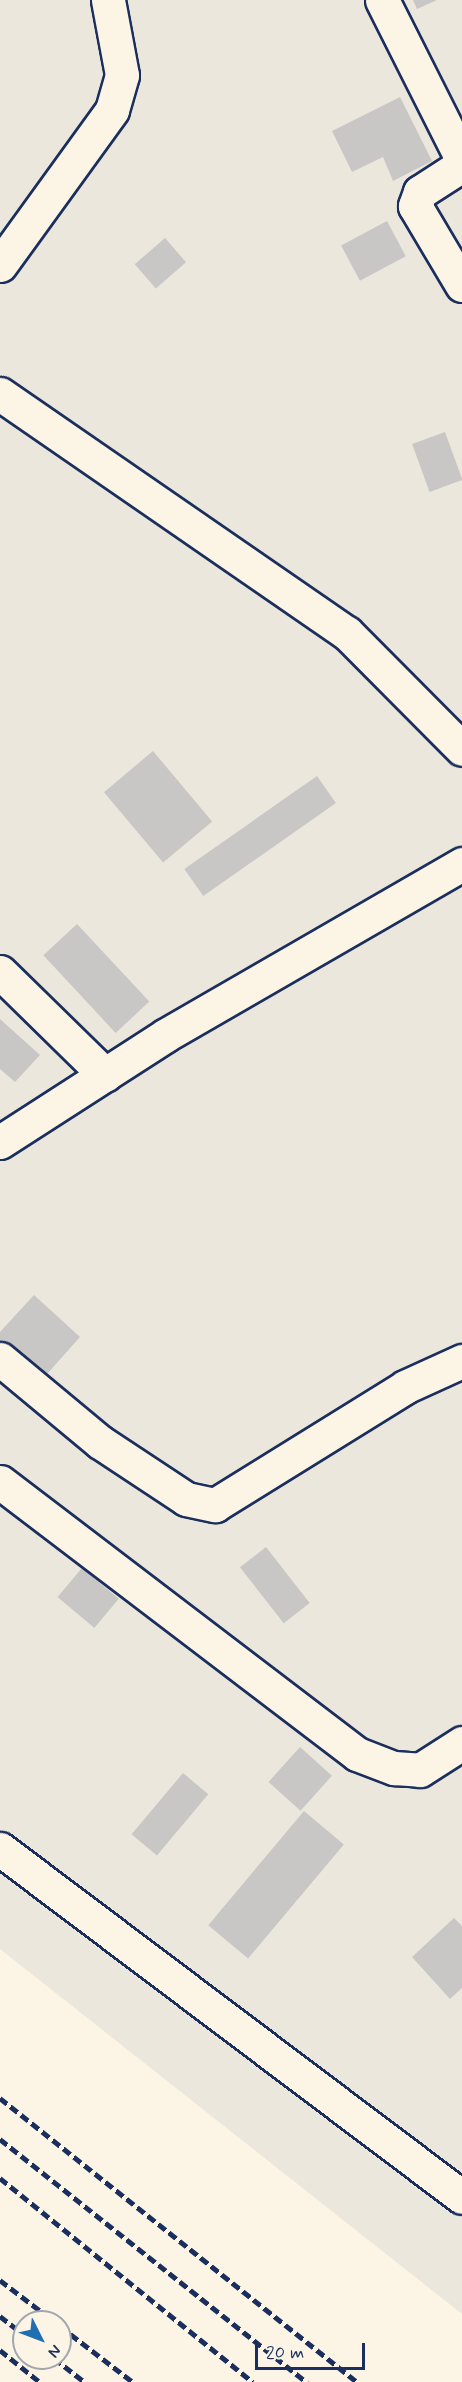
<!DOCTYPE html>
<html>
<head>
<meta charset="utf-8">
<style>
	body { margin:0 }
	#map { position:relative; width:462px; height:2382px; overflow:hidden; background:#fcf5e5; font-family:Mynerve,sans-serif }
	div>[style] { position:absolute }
	.built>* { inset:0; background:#ece7dc }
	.building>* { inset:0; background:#c8c7c6; transform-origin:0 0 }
	.roads { filter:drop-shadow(2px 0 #1b2f5e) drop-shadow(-2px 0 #1b2f5e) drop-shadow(0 2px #1b2f5e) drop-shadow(0 -2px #1b2f5e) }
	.minor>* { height:33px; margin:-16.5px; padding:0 16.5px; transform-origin:16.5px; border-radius:16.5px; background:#fcf5e5 }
	.tertiary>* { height:33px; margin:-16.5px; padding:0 16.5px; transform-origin:16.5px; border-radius:16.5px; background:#fcf5e5 }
	.rail>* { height:4.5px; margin-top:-2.25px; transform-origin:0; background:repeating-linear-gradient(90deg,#1b2f5e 0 9px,transparent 0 13.5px) }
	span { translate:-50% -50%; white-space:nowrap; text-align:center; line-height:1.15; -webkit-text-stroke:5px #fcf5e5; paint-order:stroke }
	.north { position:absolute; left:12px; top:2310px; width:60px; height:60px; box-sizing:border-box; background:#fcf5e5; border:2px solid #a2a6af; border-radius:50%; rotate:132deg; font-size:16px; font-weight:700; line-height:24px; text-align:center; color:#1b2f5e }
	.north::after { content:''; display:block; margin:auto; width:21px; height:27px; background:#1f6fb2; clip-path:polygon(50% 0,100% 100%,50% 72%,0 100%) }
	.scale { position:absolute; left:255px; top:2343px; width:110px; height:27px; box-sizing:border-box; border:3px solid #1b2f5e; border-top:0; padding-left:8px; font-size:18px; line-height:21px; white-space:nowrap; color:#1b2f5e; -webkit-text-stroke:4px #fcf5e5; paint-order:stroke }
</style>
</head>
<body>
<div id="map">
	<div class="built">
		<div style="clip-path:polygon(0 0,462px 0,462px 2314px,0 1949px)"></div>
	</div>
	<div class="building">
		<div style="clip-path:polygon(413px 0,437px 0,417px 9px)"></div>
		<div style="clip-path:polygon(400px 97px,432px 161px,393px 181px,383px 157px,352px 172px,332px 131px)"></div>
		<div style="left:387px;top:221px;width:40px;height:52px;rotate:62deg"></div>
		<div style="left:165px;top:238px;width:32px;height:40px;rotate:49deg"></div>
		<div style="left:445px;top:432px;width:51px;height:35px;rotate:70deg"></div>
		<div style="left:153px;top:751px;width:92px;height:64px;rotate:50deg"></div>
		<div style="left:317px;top:776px;width:33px;height:162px;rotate:55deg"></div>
		<div style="left:77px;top:924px;width:106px;height:46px;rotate:47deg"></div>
		<div style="clip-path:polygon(0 1019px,40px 1055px,15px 1082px,0 1069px)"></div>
		<div style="clip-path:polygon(34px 1295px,80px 1337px,39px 1383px,0 1347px,0 1332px)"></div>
		<div style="left:266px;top:1547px;width:71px;height:33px;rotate:52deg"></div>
		<div style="left:82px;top:1568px;width:48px;height:38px;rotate:40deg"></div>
		<div style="left:300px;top:1747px;width:43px;height:47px;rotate:42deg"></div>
		<div style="left:183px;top:1773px;width:33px;height:80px;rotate:40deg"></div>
		<div style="left:304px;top:1811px;width:52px;height:149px;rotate:40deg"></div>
		<div style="clip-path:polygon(454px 1918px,462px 1926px,462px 1988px,450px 1999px,412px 1957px)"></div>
	</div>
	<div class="roads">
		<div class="minor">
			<div style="left:382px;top:0;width:178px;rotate:63.3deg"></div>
			<div style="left:462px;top:165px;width:50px;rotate:147.3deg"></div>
			<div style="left:420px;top:192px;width:15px;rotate:110deg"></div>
			<div style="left:415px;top:206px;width:92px;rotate:59.3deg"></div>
			<div style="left:0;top:265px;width:191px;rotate:-54.1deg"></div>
			<div style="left:112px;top:110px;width:36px;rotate:-74deg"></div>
			<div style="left:122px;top:75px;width:76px;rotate:-100.6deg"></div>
			<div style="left:0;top:394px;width:421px;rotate:34.6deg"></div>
			<div style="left:347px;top:633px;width:163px;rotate:45.2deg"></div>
			<div style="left:0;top:972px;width:147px;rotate:44.4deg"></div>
			<div style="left:0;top:1142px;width:197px;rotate:-32.8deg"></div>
			<div style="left:166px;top:1035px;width:342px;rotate:-30deg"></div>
			<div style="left:0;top:1359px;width:130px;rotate:39.7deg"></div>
			<div style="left:100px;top:1442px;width:103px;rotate:33.5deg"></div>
			<div style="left:186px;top:1499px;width:30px;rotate:12deg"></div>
			<div style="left:215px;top:1505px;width:224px;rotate:-31.8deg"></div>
			<div style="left:405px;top:1387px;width:63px;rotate:-24.5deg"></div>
			<div style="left:0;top:1482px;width:449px;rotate:37.3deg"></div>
			<div style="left:357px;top:1754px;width:40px;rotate:21deg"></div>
			<div style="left:394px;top:1768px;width:26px;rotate:4deg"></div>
			<div style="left:420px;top:1770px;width:50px;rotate:-32.7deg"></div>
		</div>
		<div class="tertiary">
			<div style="left:0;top:1849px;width:578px;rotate:36.99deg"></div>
		</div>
	</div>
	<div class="rail">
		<div style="left:0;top:2098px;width:456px;rotate:38.5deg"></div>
		<div style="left:0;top:2139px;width:392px;rotate:38.4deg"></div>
		<div style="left:0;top:2178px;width:325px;rotate:38.9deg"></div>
		<div style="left:0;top:2280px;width:69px;rotate:37.4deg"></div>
		<div style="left:0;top:2316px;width:31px;rotate:38deg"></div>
		<div style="left:60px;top:2326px;width:92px;rotate:37.5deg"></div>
		<div style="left:0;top:2350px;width:51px;rotate:38.7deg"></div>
		<div style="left:54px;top:2358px;width:39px;rotate:38deg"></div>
	</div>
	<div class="north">N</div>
	<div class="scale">20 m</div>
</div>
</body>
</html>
